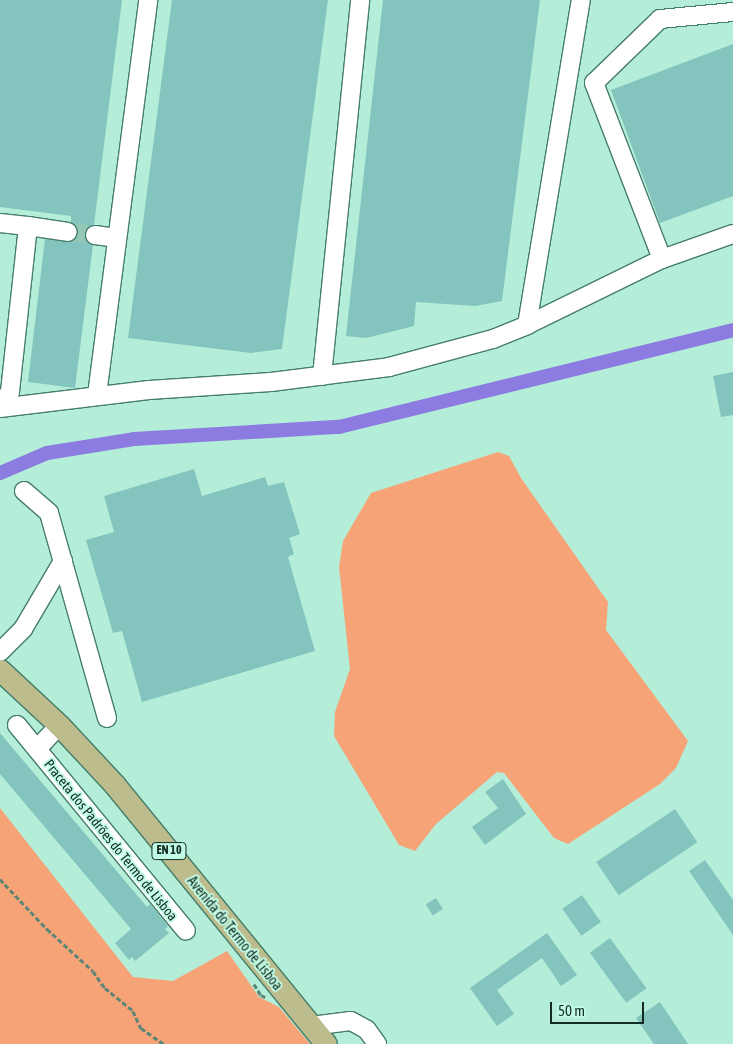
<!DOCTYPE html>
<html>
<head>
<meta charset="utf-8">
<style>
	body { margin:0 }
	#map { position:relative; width:733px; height:1044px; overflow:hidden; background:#b4eed8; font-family:"Asap Condensed",sans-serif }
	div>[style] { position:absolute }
	.green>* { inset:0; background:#f6a477 }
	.canal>* { height:14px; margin:-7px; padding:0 7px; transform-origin:7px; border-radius:7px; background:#8c7ce1 }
	.building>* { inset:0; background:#83c4be; transform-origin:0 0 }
	.minor-tunnel>* { height:18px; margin-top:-9px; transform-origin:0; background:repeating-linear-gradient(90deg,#94c7b4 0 18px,transparent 0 27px) }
	.path>* { height:2.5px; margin-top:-1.25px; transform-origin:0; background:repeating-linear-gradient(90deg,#5d8576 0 5px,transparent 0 7.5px) }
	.roads { filter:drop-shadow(1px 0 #467d6a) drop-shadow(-1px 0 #467d6a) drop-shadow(0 1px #467d6a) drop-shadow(0 -1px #467d6a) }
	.minor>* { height:18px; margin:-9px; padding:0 9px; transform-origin:9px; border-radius:9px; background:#fff }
	.major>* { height:21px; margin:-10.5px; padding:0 10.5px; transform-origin:10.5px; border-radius:10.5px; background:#bcbc8c }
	span { translate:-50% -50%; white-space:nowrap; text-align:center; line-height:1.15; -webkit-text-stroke:4px #c1fbe5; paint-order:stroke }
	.shield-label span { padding:1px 4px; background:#c1fbe5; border:1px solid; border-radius:4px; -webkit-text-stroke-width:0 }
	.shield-label { font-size:12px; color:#142c23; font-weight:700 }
	.street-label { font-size:14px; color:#142c23 }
	.scale { position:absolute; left:550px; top:1002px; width:94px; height:22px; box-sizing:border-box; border:2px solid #142c23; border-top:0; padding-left:6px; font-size:15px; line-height:18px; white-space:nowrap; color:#142c23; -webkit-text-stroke:4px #c1fbe5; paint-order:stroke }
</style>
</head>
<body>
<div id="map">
	<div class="green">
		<div style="clip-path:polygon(498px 452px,509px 456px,521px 478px,608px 602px,606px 630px,688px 741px,676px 768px,660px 784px,568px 844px,554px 838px,504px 773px,497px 772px,436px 824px,415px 851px,399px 845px,334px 736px,335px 712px,350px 669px,339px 567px,343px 541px,371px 493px)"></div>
		<div style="clip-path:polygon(0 808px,133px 977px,173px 981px,227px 951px,259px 997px,279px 1007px,310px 1044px,0 1044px)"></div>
	</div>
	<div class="canal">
		<div style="left:0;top:473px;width:51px;rotate:-23.1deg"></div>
		<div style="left:47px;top:453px;width:88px;rotate:-9.1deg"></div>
		<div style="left:134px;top:439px;width:205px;rotate:-3.4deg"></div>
		<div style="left:339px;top:427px;width:406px;rotate:-13.8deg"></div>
	</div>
	<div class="building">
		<div style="clip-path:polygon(0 0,122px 0,94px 225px,84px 234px,93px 245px,75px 388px,28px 382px,45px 239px,71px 242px,79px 233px,71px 222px,71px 216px,0 207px)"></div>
		<div style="clip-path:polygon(172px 0,328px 0,282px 349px,251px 353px,128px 338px)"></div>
		<div style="clip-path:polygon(383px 0,540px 0,502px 301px,475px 306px,416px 302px,414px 326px,366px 338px,346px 336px)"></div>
		<div style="clip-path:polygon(733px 44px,733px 196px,660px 223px,611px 90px)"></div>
		<div style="clip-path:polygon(733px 372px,733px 415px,721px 417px,713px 376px)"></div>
		<div style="clip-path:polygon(194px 469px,202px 496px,265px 477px,268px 486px,284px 482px,300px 534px,289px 538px,294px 554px,288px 557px,315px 651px,142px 702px,122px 631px,113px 633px,86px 540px,114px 532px,104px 496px)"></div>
		<div style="clip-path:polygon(0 733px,147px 907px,150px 904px,168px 926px,165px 929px,169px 933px,135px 961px,132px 957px,129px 960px,115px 943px,131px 929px,0 774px)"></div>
		<div style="clip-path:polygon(503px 779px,526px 814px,485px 845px,472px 827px,498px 808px,485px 792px)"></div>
		<div style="left:675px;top:809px;width:40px;height:95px;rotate:56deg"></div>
		<div style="clip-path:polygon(705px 860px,733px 900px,733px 935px,689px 871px)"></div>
		<div style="left:582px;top:895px;width:33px;height:24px;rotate:55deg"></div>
		<div style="left:436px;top:898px;width:13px;height:12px;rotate:58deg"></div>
		<div style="clip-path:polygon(547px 933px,577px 975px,561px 986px,542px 958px,497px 990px,514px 1014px,497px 1026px,470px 988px)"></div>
		<div style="left:610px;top:938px;width:62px;height:25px;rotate:54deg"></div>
		<div style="clip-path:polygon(660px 1002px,688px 1044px,654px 1044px,636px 1018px)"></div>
	</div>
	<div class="minor-tunnel">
		<div style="left:68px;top:232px;width:27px;rotate:6deg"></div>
	</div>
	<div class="path">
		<div style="left:0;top:879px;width:69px;rotate:46.8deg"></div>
		<div style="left:47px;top:929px;width:62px;rotate:42.4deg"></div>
		<div style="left:93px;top:971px;width:21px;rotate:55deg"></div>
		<div style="left:105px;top:988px;width:36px;rotate:39deg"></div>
		<div style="left:133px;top:1011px;width:19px;rotate:65deg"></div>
		<div style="left:141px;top:1028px;width:28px;rotate:35deg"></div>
		<div style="left:254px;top:984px;width:13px;rotate:58deg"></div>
		<div style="left:261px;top:995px;width:7px;rotate:27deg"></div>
	</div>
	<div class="roads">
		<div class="minor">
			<div style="left:0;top:223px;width:28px;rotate:6deg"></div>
			<div style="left:28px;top:226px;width:167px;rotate:96.2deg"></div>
			<div style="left:10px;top:392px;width:16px;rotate:128deg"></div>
			<div style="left:28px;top:226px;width:40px;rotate:8.5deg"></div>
			<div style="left:95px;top:235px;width:21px;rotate:8deg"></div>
			<div style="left:662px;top:259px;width:189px;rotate:-111.1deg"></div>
			<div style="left:594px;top:83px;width:92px;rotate:-44.1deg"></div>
			<div style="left:660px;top:19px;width:73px;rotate:-5.5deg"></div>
			<div style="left:527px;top:325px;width:150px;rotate:-26.1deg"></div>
			<div style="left:662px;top:259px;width:75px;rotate:-19.4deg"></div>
			<div style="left:322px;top:376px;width:378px;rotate:-84.2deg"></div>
			<div style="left:97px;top:395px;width:398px;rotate:-82.6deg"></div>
			<div style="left:0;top:408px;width:150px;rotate:-6.9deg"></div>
			<div style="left:149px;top:390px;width:122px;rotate:-3.8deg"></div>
			<div style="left:271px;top:382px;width:119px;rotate:-7.2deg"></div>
			<div style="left:389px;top:367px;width:108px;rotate:-15.1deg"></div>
			<div style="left:493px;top:339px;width:37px;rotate:-22deg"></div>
			<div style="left:527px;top:325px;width:329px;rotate:-80.6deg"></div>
			<div style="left:24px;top:491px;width:33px;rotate:41deg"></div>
			<div style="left:49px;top:513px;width:213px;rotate:74.2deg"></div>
			<div style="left:0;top:652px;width:33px;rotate:-45deg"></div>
			<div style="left:23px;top:629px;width:79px;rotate:-59.5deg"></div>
			<div style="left:17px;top:725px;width:266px;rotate:50.6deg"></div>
			<div style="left:37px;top:749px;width:33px;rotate:-47deg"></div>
			<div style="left:311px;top:1026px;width:40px;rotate:-7.1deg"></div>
			<div style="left:351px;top:1021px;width:18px;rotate:29deg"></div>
			<div style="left:367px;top:1030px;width:17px;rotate:54deg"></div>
		</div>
		<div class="major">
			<div style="left:0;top:670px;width:81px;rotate:43deg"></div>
			<div style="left:59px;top:725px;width:81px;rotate:47deg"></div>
			<div style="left:114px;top:784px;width:335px;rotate:50.8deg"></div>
		</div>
	</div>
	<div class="shield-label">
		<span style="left:169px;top:851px">EN 10</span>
	</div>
	<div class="street-label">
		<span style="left:111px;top:840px;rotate:51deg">Praceta dos Padrões do Termo de Lisboa</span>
		<span style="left:235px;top:933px;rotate:51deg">Avenida do Termo de Lisboa</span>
	</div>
	<div class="scale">50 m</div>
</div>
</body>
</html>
